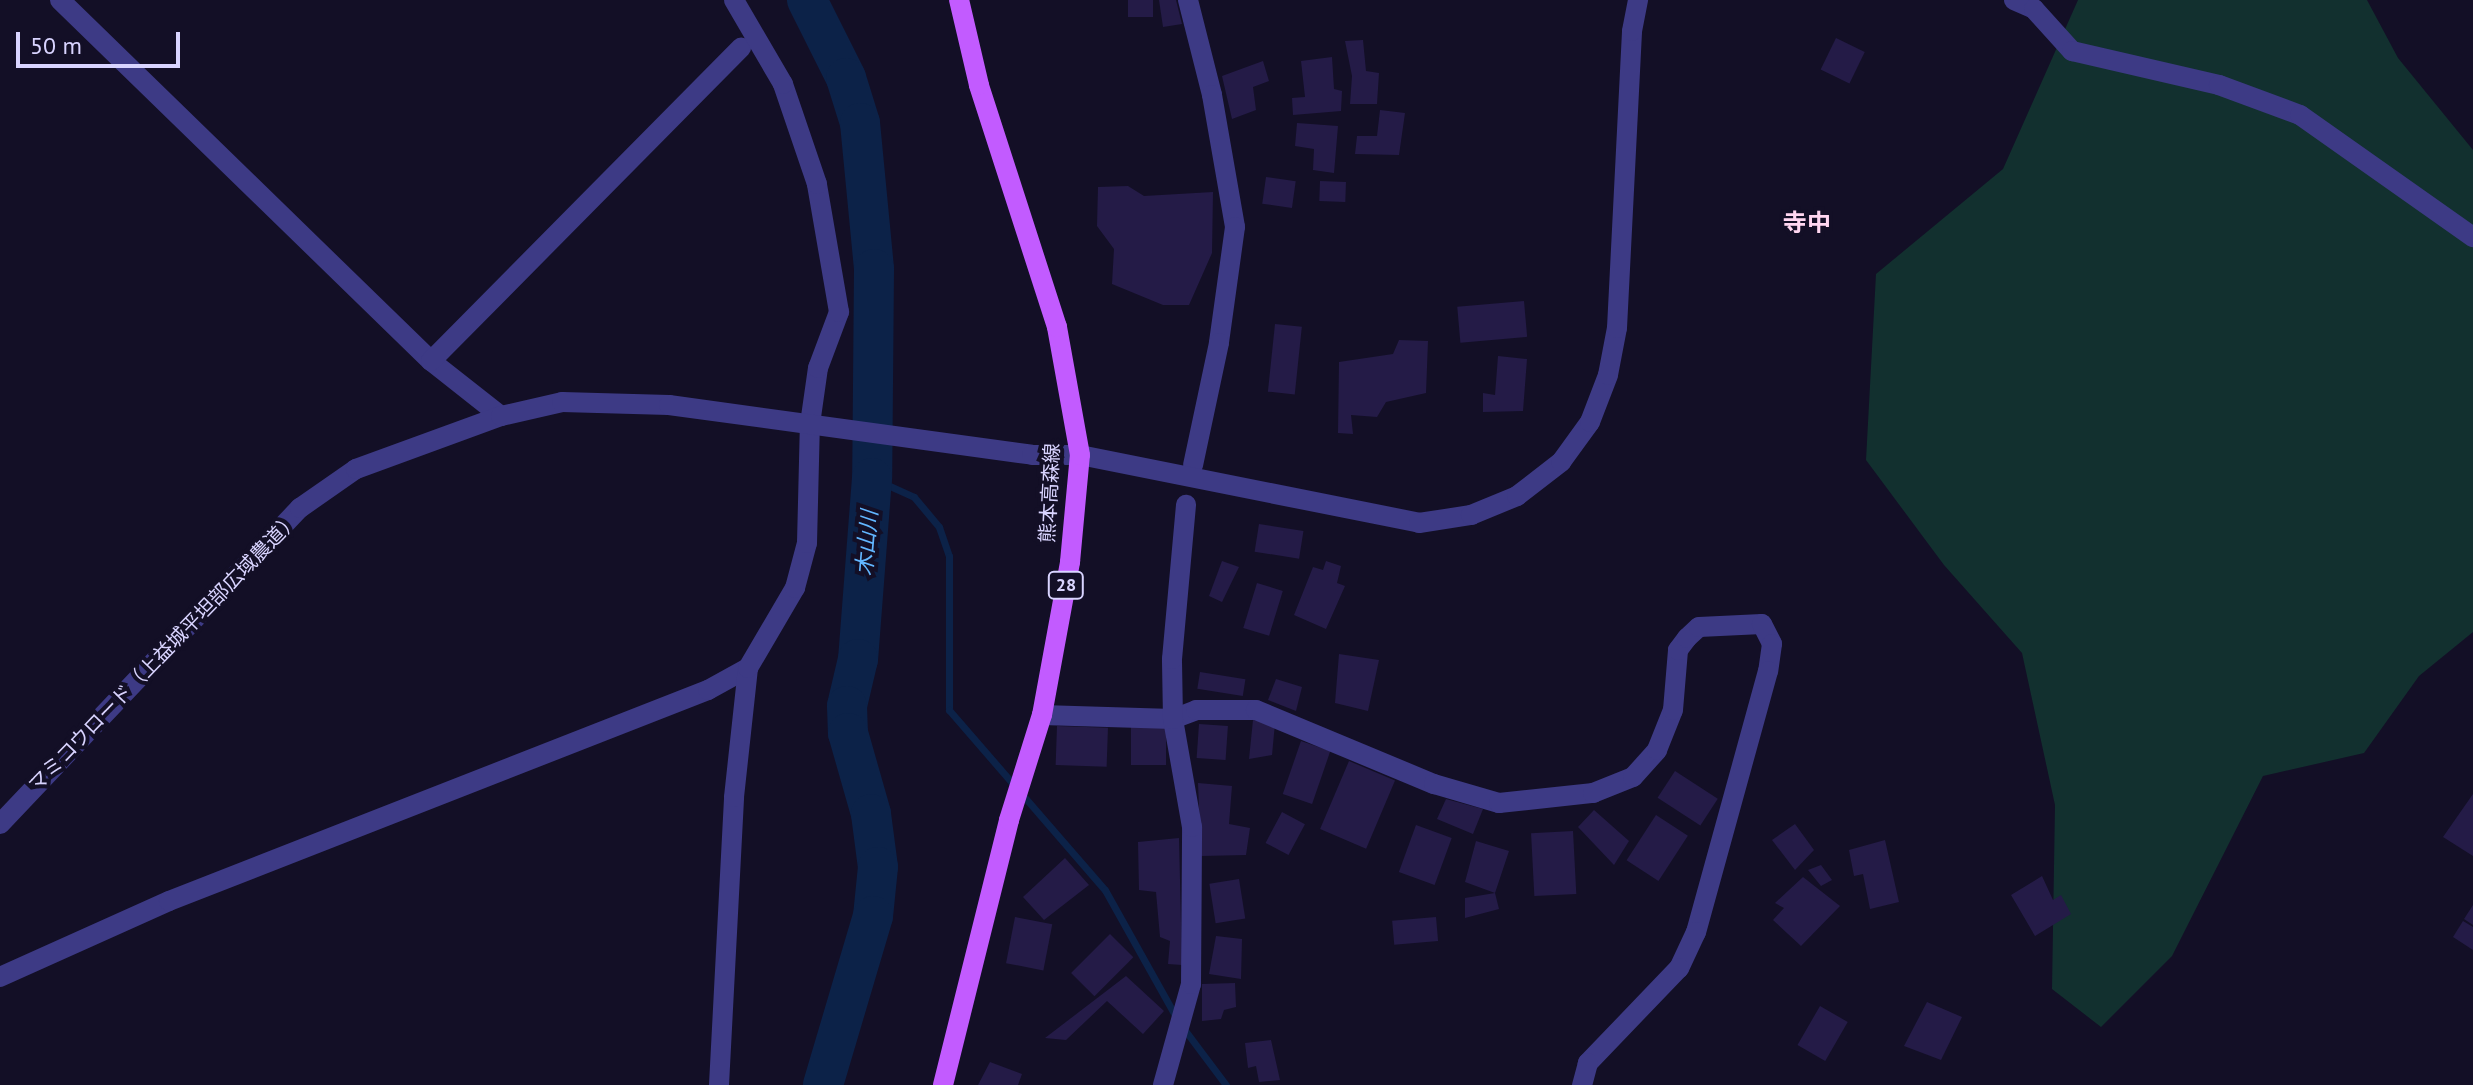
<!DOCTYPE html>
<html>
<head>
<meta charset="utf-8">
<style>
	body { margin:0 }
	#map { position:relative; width:2473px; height:1085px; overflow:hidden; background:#130f26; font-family:"PT Sans","Noto Sans JP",sans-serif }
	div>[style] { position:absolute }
	.green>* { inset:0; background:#12302f }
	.stream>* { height:7px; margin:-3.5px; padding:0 3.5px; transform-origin:3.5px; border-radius:3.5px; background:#0c2248 }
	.river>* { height:40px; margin:-20px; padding:0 20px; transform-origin:20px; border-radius:20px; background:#0c2248 }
	.building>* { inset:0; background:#241b47; transform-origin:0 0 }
	.minor>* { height:20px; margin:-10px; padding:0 10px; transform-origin:10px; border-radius:10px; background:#3d3a85 }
	.tertiary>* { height:20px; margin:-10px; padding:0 10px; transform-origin:10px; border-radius:10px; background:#3d3a85 }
	.primary>* { height:20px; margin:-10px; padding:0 10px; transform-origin:10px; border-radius:10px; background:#c25bff }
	span { translate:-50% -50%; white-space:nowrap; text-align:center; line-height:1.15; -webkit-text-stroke:8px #130f26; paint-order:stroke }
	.shield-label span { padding:2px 6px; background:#130f26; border:2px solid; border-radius:6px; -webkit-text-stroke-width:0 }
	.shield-label { font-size:18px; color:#d9d4ff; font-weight:700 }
	.street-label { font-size:20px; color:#d9d4ff }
	.water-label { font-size:22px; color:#62b6ff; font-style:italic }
	.quarter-label { font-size:24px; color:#ffd6f0; font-weight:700 }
	.scale { position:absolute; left:16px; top:32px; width:164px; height:36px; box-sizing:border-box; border:4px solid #d9d4ff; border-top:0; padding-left:10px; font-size:24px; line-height:28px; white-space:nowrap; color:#d9d4ff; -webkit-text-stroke:6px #130f26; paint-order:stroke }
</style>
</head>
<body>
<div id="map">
	<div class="green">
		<div style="clip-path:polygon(2078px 0,2367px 0,2398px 58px,2473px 150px,2473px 632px,2419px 676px,2364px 753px,2263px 776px,2172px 956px,2101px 1027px,2052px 989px,2055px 805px,2022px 653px,1944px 565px,1866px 460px,1876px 274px,2003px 169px)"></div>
	</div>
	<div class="stream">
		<div style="left:872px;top:478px;width:46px;rotate:24.3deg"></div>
		<div style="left:914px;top:497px;width:39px;rotate:50deg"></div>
		<div style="left:939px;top:527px;width:31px;rotate:71deg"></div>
		<div style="left:949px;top:556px;width:154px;rotate:90deg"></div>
		<div style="left:949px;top:710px;width:238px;rotate:49.1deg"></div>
		<div style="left:1105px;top:890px;width:148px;rotate:60.8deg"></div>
		<div style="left:1184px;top:1029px;width:70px;rotate:53.1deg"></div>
	</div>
	<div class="river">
		<div style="left:807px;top:0;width:87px;rotate:63.4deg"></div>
		<div style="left:846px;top:78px;width:47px;rotate:72.7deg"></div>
		<div style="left:860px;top:123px;width:147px;rotate:84.5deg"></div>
		<div style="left:874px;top:269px;width:209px;rotate:90.5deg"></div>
		<div style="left:872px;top:478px;width:182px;rotate:94.4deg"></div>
		<div style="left:858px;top:659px;width:48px;rotate:103.2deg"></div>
		<div style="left:847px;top:706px;width:27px;rotate:88deg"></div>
		<div style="left:848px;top:733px;width:84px;rotate:74.1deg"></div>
		<div style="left:871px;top:814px;width:53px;rotate:82.5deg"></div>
		<div style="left:878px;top:867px;width:49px;rotate:95.8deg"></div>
		<div style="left:873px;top:916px;width:176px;rotate:106.5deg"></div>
	</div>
	<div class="building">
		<div style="left:1128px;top:0;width:25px;height:17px"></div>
		<div style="clip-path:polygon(1159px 0,1176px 0,1182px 24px,1163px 27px)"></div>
		<div style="left:1836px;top:38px;width:32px;height:35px;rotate:26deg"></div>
		<div style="clip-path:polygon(1363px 40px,1366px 71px,1379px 73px,1377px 104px,1350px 104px,1352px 76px,1345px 41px)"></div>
		<div style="clip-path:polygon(1332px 57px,1334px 89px,1342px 91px,1341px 111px,1293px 115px,1292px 98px,1305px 97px,1301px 61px)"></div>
		<div style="clip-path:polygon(1263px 61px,1269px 81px,1253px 87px,1256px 110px,1232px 119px,1222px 76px)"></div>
		<div style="clip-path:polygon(1380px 110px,1405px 113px,1399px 155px,1355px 154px,1357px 136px,1377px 136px)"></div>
		<div style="clip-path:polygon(1297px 123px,1338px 126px,1334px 173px,1313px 170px,1314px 149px,1295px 146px)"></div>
		<div style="left:1266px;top:177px;width:30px;height:27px;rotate:8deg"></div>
		<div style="left:1320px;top:181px;width:26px;height:20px;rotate:2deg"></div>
		<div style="clip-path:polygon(1128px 186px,1144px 196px,1213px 192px,1212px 253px,1189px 305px,1163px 305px,1112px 284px,1114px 249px,1097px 226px,1098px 187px)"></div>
		<div style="left:1524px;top:301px;width:36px;height:67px;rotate:85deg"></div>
		<div style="left:1275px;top:324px;width:27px;height:68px;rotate:6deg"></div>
		<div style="clip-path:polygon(1399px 340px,1428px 341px,1426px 393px,1386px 402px,1377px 417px,1351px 415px,1353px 434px,1338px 433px,1339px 362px,1393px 354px)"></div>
		<div style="clip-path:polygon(1498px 356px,1527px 359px,1523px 411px,1483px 412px,1483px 393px,1495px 395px)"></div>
		<div style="left:1259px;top:524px;width:45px;height:28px;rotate:9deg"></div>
		<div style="clip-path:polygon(1222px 561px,1239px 567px,1222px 602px,1209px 596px)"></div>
		<div style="clip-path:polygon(1326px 561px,1341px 566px,1337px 583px,1345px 586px,1326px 629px,1294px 615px,1313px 567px,1323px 570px)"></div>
		<div style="left:1257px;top:583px;width:27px;height:47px;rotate:17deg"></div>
		<div style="clip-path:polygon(1339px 654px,1379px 660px,1368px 711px,1335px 703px)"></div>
		<div style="left:1200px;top:672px;width:46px;height:17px;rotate:9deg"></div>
		<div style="clip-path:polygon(1276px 679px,1302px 687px,1296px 711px,1268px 700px)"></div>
		<div style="clip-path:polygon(1253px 720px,1275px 723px,1272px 755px,1249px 759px)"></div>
		<div style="left:1199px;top:724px;width:29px;height:34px;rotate:4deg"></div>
		<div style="left:1057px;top:726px;width:51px;height:39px;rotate:2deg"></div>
		<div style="left:1166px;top:727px;width:38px;height:35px;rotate:90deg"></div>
		<div style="left:1301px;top:741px;width:31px;height:56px;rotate:19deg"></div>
		<div style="left:1349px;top:761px;width:50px;height:74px;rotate:23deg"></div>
		<div style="left:1675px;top:771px;width:51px;height:32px;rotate:33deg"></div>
		<div style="clip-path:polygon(1198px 783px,1232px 786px,1229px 824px,1250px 828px,1246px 855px,1201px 856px)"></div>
		<div style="clip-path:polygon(2473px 794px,2473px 856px,2443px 837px)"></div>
		<div style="clip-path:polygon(1446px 799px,1483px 809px,1473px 834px,1437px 819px)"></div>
		<div style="clip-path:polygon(1594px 810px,1629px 841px,1614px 865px,1578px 827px)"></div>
		<div style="left:1282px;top:812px;width:26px;height:35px;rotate:28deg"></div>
		<div style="left:1656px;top:815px;width:38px;height:54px;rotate:33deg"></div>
		<div style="clip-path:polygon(1795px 824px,1814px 850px,1795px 870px,1772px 840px)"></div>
		<div style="left:1416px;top:825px;width:38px;height:50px;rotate:20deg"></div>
		<div style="left:1573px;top:831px;width:63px;height:42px;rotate:87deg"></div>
		<div style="clip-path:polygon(1179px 838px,1182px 965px,1168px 964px,1170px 941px,1160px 937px,1156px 892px,1139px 890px,1138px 842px)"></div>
		<div style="clip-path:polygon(1885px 840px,1899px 902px,1870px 909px,1863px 874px,1854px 876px,1849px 850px)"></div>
		<div style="clip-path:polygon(1476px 841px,1509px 851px,1495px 893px,1499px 909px,1465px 918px,1465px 898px,1495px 893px,1465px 882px)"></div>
		<div style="clip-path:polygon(1065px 858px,1089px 885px,1044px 920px,1023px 897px)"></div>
		<div style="clip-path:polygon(1821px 865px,1832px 880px,1821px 886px,1808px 870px)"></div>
		<div style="clip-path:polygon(2042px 876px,2053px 900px,2061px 895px,2071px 914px,2035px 936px,2011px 895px)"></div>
		<div style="clip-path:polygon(1803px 877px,1840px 906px,1801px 946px,1773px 920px,1784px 908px,1775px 903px)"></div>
		<div style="left:1239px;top:879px;width:40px;height:30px;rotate:81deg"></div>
		<div style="clip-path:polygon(2473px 905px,2473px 925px,2464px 919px)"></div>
		<div style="left:1015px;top:917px;width:38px;height:47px;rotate:11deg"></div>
		<div style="left:1436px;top:917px;width:24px;height:44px;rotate:85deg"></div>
		<div style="clip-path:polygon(2463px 921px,2473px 927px,2473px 950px,2453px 937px)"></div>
		<div style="left:1110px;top:934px;width:33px;height:55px;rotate:45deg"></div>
		<div style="clip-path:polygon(1216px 936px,1242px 939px,1241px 979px,1209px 974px)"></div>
		<div style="clip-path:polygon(1126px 976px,1164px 1011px,1143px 1034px,1107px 1001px,1066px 1040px,1045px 1038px)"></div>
		<div style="clip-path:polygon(1235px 983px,1236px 1007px,1224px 1010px,1221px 1019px,1202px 1021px,1202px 984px)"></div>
		<div style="clip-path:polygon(1927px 1002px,1962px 1017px,1941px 1060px,1904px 1046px)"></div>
		<div style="left:1820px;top:1006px;width:32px;height:45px;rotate:30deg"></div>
		<div style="clip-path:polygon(1271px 1040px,1280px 1080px,1259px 1082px,1256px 1066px,1248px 1068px,1245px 1043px)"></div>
		<div style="clip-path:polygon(990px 1062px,1022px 1074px,1018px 1085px,978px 1085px)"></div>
	</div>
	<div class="minor">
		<div style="left:60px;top:0;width:518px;rotate:44.22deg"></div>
		<div style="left:431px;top:361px;width:89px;rotate:38.2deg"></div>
		<div style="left:1188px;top:0;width:98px;rotate:75.8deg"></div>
		<div style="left:1212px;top:95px;width:134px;rotate:80.1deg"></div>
		<div style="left:1235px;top:227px;width:117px;rotate:97.9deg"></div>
		<div style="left:1219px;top:343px;width:125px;rotate:102deg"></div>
		<div style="left:2014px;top:0;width:22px;rotate:24deg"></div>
		<div style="left:2034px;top:9px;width:57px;rotate:47.9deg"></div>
		<div style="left:2072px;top:51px;width:151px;rotate:13deg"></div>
		<div style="left:2219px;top:85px;width:86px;rotate:20.3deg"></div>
		<div style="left:2300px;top:115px;width:212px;rotate:35.2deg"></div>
		<div style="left:431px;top:361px;width:441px;rotate:-45.3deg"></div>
		<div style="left:1042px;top:715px;width:131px;rotate:1.7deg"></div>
		<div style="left:1173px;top:719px;width:25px;rotate:-21deg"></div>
		<div style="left:1196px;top:710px;width:60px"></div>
		<div style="left:1256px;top:710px;width:193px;rotate:22.6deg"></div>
		<div style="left:1434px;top:784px;width:68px;rotate:16.3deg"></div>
		<div style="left:1499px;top:803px;width:95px;rotate:-6.1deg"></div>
		<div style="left:1593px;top:793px;width:43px;rotate:-21.8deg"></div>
		<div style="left:1633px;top:777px;width:36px;rotate:-48deg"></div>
		<div style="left:1657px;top:750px;width:43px;rotate:-68.2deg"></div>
		<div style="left:1673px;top:710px;width:60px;rotate:-85.2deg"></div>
		<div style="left:1678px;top:650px;width:15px;rotate:-53deg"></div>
		<div style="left:1687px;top:638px;width:16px;rotate:-43deg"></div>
		<div style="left:1699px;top:627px;width:63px;rotate:-2.7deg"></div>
		<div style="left:1762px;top:624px;width:22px;rotate:63deg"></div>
		<div style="left:1772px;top:644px;width:27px;rotate:98deg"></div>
		<div style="left:1768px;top:671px;width:271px;rotate:105.4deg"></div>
		<div style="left:1696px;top:932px;width:40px;rotate:115deg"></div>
		<div style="left:1679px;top:968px;width:132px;rotate:133.8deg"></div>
		<div style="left:1588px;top:1063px;width:23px;rotate:105deg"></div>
		<div style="left:0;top:977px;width:185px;rotate:-24.2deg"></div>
		<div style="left:169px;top:901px;width:579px;rotate:-21.38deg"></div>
		<div style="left:708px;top:690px;width:46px;rotate:-28.8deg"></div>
		<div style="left:719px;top:1085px;width:288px;rotate:-87deg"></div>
		<div style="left:734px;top:797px;width:130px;rotate:-83.8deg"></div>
		<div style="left:748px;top:668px;width:93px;rotate:-59.6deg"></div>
		<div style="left:795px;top:588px;width:47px;rotate:-75.1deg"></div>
		<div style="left:807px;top:543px;width:119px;rotate:-88.6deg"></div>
		<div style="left:810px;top:424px;width:57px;rotate:-81.9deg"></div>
		<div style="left:818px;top:368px;width:60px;rotate:-69.4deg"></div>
		<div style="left:839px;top:312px;width:130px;rotate:-99.8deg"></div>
		<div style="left:817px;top:184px;width:106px;rotate:-108.8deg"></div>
		<div style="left:783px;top:84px;width:97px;rotate:-120.3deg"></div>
		<div style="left:1163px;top:1085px;width:105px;rotate:-74.5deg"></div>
		<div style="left:1191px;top:984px;width:157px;rotate:-89.6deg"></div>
		<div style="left:1192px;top:827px;width:110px;rotate:-100deg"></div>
		<div style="left:1173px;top:719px;width:60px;rotate:-91deg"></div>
		<div style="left:1172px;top:659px;width:155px;rotate:-84.8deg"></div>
	</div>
	<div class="tertiary">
		<div style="left:0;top:824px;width:436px;rotate:-46.5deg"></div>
		<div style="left:300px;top:508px;width:68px;rotate:-34.9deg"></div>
		<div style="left:356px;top:469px;width:154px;rotate:-20.1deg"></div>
		<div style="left:501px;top:416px;width:63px;rotate:-12.9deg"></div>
		<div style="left:562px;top:402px;width:107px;rotate:1.6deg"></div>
		<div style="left:669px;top:405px;width:366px;rotate:7.8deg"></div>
		<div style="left:1032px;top:455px;width:48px"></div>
		<div style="left:1080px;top:455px;width:346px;rotate:11.3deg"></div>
		<div style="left:1419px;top:523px;width:53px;rotate:-8.7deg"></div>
		<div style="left:1471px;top:515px;width:50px;rotate:-22.4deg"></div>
		<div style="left:1517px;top:496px;width:56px;rotate:-37.7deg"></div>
		<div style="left:1561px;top:462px;width:49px;rotate:-54.1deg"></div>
		<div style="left:1590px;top:422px;width:50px;rotate:-69deg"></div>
		<div style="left:1608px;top:375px;width:48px;rotate:-79.2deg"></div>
		<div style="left:1617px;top:328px;width:297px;rotate:-87.1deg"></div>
		<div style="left:1632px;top:31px;width:32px;rotate:-79deg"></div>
	</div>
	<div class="primary">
		<div style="left:943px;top:1085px;width:273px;rotate:-76deg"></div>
		<div style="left:1009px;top:820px;width:110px;rotate:-72.6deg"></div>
		<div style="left:1042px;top:715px;width:156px;rotate:-79.6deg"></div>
		<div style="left:1070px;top:562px;width:107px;rotate:-84.7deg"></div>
		<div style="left:1080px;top:455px;width:130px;rotate:-100.2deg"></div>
		<div style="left:1057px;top:327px;width:254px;rotate:-107.9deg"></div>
		<div style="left:979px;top:85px;width:87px;rotate:-103.2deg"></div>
	</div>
	<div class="shield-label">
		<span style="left:1066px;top:585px">28</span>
	</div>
	<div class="street-label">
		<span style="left:1050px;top:493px;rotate:-87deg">熊本高森線</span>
		<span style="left:164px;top:652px;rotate:-46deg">マミコウロード（上益城平坦部広域農道）</span>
	</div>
	<div class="water-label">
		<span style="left:867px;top:543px;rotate:-85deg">木山川</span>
	</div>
	<div class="quarter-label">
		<span style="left:1807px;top:223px">寺中</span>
	</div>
	<div class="scale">50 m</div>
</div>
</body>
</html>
